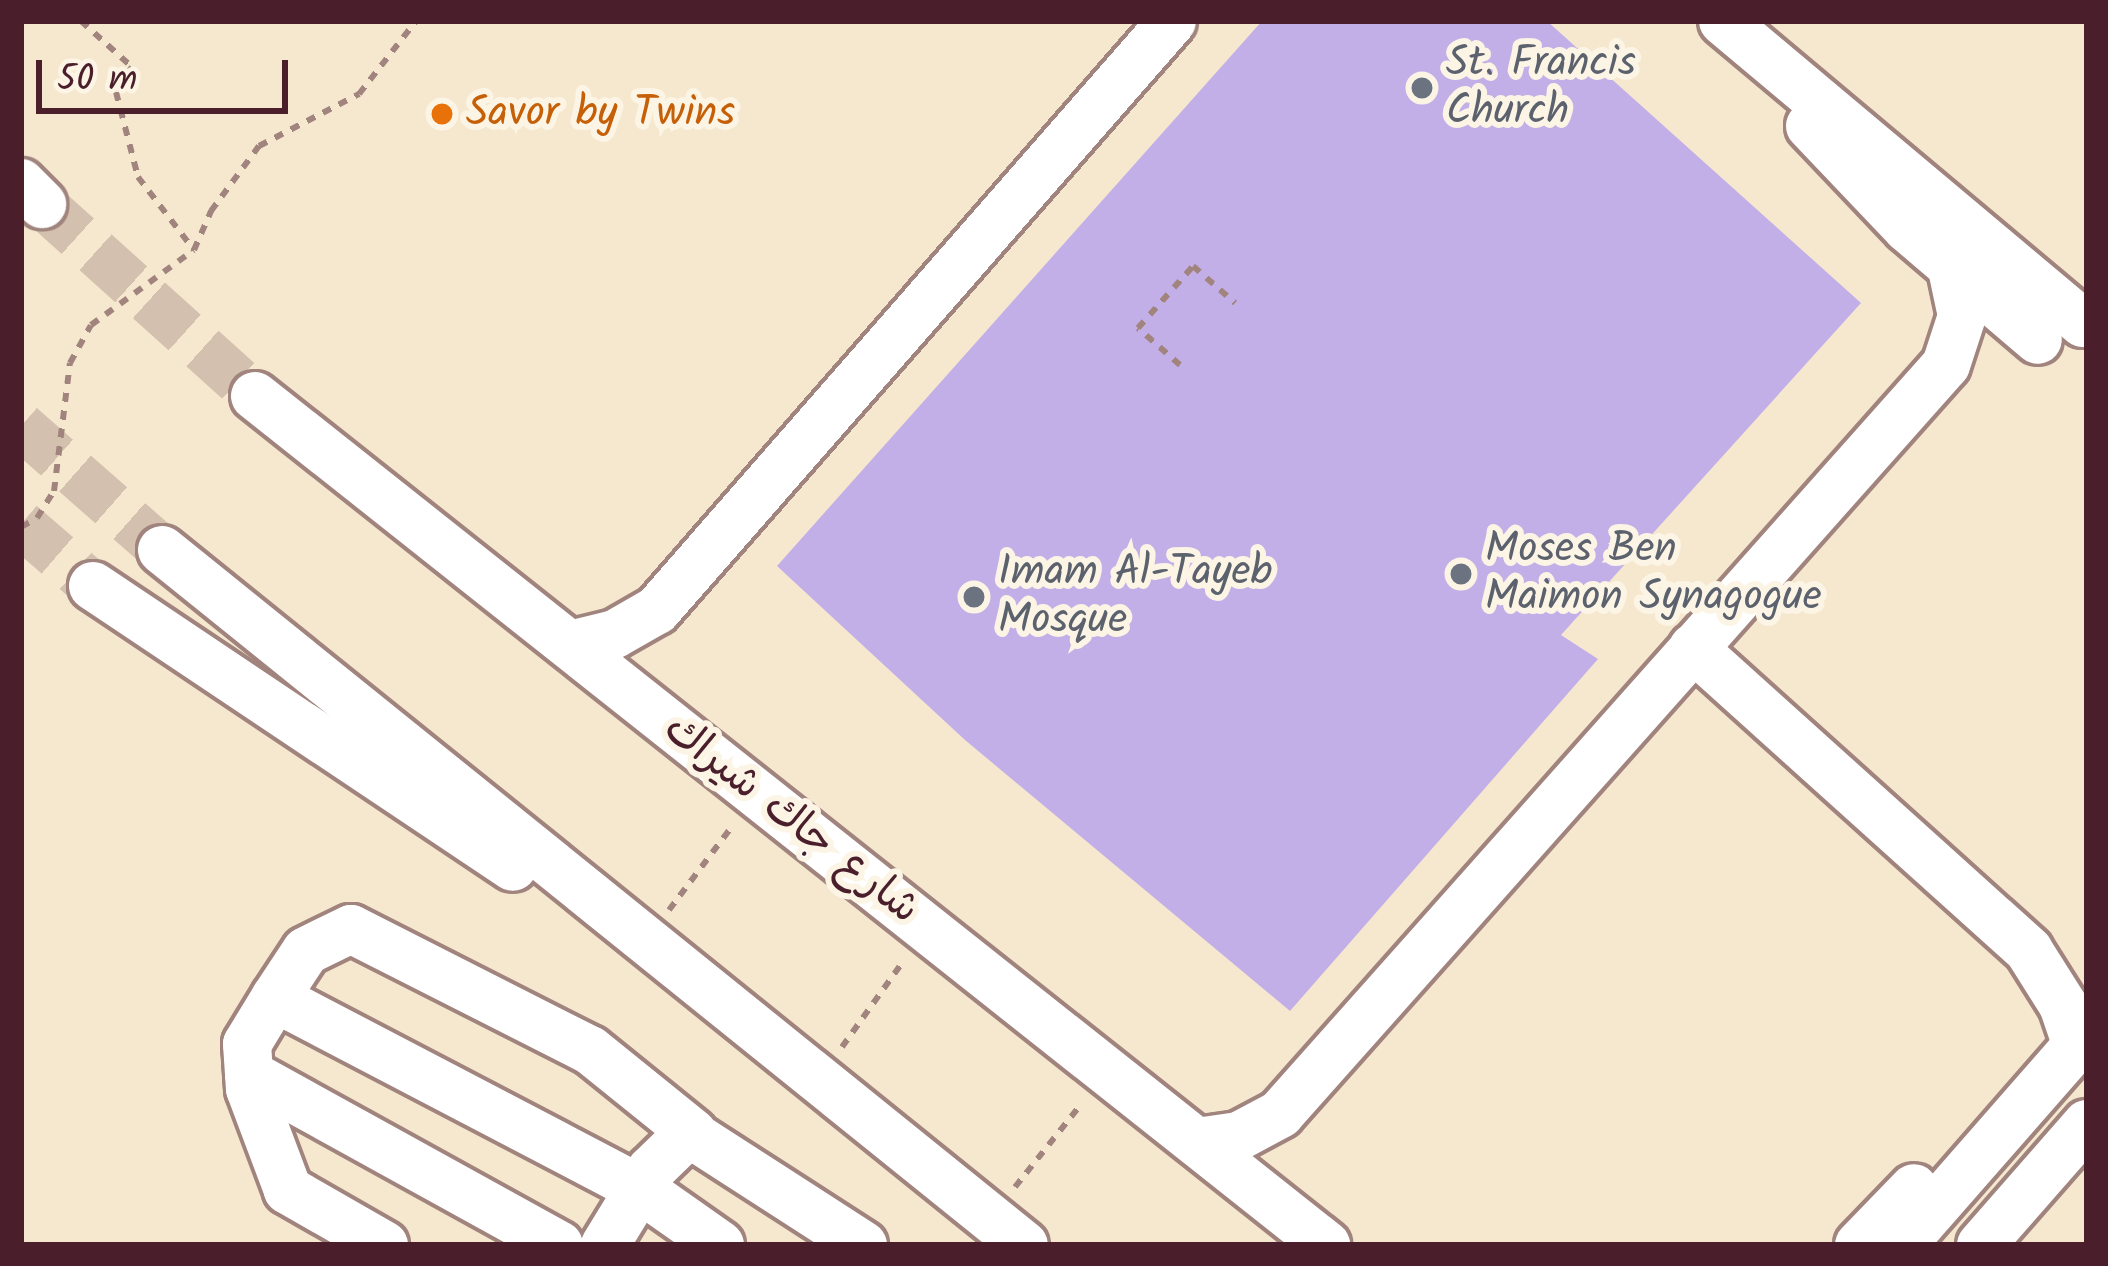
<!DOCTYPE html>
<html>
<head>
<meta charset="utf-8">
<style>
	body { margin:0 }
	#map { position:relative; width:2108px; height:1266px; overflow:hidden; background:#f6e8cf; font-family:Kalam,"Playpen Sans Arabic",sans-serif }
	div>[style] { position:absolute }
	.building>* { inset:0; background:#c3afe7 }
	.minor-tunnel>* { height:48px; margin-top:-24px; transform-origin:0; background:repeating-linear-gradient(90deg,#d4c0ae 0 48px,transparent 0 72px) }
	.path>* { height:6px; margin-top:-3px; transform-origin:0; background:repeating-linear-gradient(90deg,#a0847d 0 9px,transparent 0 18px) }
	.roads { filter:drop-shadow(3px 0 #a0847d) drop-shadow(-3px 0 #a0847d) drop-shadow(0 3px #a0847d) drop-shadow(0 -3px #a0847d) }
	.minor>* { height:48px; margin:-24px; padding:0 24px; transform-origin:24px; border-radius:24px; background:#fff }
	.path-bridge>* { height:6px; margin-top:-3px; transform-origin:0; background:repeating-linear-gradient(90deg,#a0847d 0 9px,transparent 0 18px) }
	.dots>* { width:33px; height:33px; translate:-50% -50%; box-sizing:border-box; border:6px solid #fcf5e5; border-radius:50% }
	span { translate:-50% -50%; white-space:nowrap; text-align:center; line-height:1.15; -webkit-text-stroke:12px #fcf5e5; paint-order:stroke }
	.worship-label { font-size:42px; color:#5b616d }
	.left { translate:0 -50%; text-align:left }
	.food-label { font-size:42px; color:#c56008 }
	.street-label { font-size:42px; color:#4a1f2b }
	.frame { position:absolute; inset:0; border:24px solid #4a1f2b; pointer-events:none }
	.scale { position:absolute; left:36px; top:60px; width:252px; height:54px; box-sizing:border-box; border:6px solid #4a1f2b; border-top:0; padding-left:15px; font-size:36px; line-height:42px; white-space:nowrap; color:#4a1f2b; -webkit-text-stroke:9px #fcf5e5; paint-order:stroke }
</style>
</head>
<body>
<div id="map">
	<div class="building">
		<div style="clip-path:polygon(1262px 21px,1547px 21px,1861px 303px,1561px 635px,1598px 659px,1290px 1011px,965px 740px,777px 566px)"></div>
	</div>
	<div class="minor-tunnel">
		<div style="left:42px;top:204px;width:287px;rotate:42deg"></div>
		<div style="left:21px;top:426px;width:188px;rotate:41.3deg"></div>
		<div style="left:21px;top:524px;width:95px;rotate:40.7deg"></div>
	</div>
	<div class="path">
		<div style="left:81px;top:21px;width:69px;rotate:42deg"></div>
		<div style="left:132px;top:67px;width:30px;rotate:123deg"></div>
		<div style="left:116px;top:92px;width:88px;rotate:75.5deg"></div>
		<div style="left:138px;top:177px;width:92px;rotate:52.5deg"></div>
		<div style="left:194px;top:250px;width:43px;rotate:-66.4deg"></div>
		<div style="left:211px;top:211px;width:81px;rotate:-53.6deg"></div>
		<div style="left:259px;top:146px;width:113px;rotate:-27.5deg"></div>
		<div style="left:359px;top:94px;width:93px;rotate:-52deg"></div>
		<div style="left:1180px;top:365px;width:56px;rotate:-138.6deg"></div>
		<div style="left:1138px;top:328px;width:83px;rotate:-48.4deg"></div>
		<div style="left:1193px;top:266px;width:56px;rotate:41.4deg"></div>
		<div style="left:669px;top:910px;width:106px;rotate:-53deg"></div>
		<div style="left:842px;top:1047px;width:107px;rotate:-54.5deg"></div>
		<div style="left:1015px;top:1187px;width:107px;rotate:-51.4deg"></div>
	</div>
	<div class="roads">
		<div class="minor">
			<div style="left:1723px;top:21px;width:470px;rotate:40deg"></div>
			<div style="left:1810px;top:126px;width:141px;rotate:46.4deg"></div>
			<div style="left:1907px;top:228px;width:172px;rotate:40.5deg"></div>
			<div style="left:21px;top:183px;width:30px;rotate:45deg"></div>
			<div style="left:255px;top:396px;width:1367px;rotate:38.4deg"></div>
			<div style="left:162px;top:550px;width:1107px;rotate:38.88deg"></div>
			<div style="left:93px;top:586px;width:505px;rotate:33.78deg"></div>
			<div style="left:570px;top:645px;width:46px;rotate:-13.7deg"></div>
			<div style="left:615px;top:634px;width:48px;rotate:-29.7deg"></div>
			<div style="left:657px;top:610px;width:782px;rotate:-48.83deg"></div>
			<div style="left:1693px;top:648px;width:452px;rotate:42deg"></div>
			<div style="left:2029px;top:951px;width:64px;rotate:57.8deg"></div>
			<div style="left:2063px;top:1005px;width:43px;rotate:71.1deg"></div>
			<div style="left:275px;top:998px;width:411px;rotate:27.6deg"></div>
			<div style="left:639px;top:1188px;width:99px;rotate:35.1deg"></div>
			<div style="left:249px;top:1074px;width:354px;rotate:28.9deg"></div>
			<div style="left:1197px;top:1142px;width:42px;rotate:-8.1deg"></div>
			<div style="left:1239px;top:1136px;width:47px;rotate:-28.2deg"></div>
			<div style="left:1280px;top:1114px;width:1002px;rotate:-48.36deg"></div>
			<div style="left:1946px;top:365px;width:52px;rotate:-71.9deg"></div>
			<div style="left:1962px;top:316px;width:48px;rotate:-102deg"></div>
			<div style="left:384px;top:1245px;width:111px;rotate:-150.2deg"></div>
			<div style="left:288px;top:1190px;width:108px;rotate:-110.6deg"></div>
			<div style="left:250px;top:1089px;width:45px;rotate:-93.8deg"></div>
			<div style="left:247px;top:1044px;width:54px;rotate:-58.7deg"></div>
			<div style="left:275px;top:998px;width:56px;rotate:-56.6deg"></div>
			<div style="left:306px;top:951px;width:50px;rotate:-26.1deg"></div>
			<div style="left:351px;top:929px;width:268px;rotate:26.9deg"></div>
			<div style="left:590px;top:1050px;width:132px;rotate:38.9deg"></div>
			<div style="left:605px;top:1245px;width:88px;rotate:-58.5deg"></div>
			<div style="left:651px;top:1170px;width:53px;rotate:-44.2deg"></div>
			<div style="left:689px;top:1133px;width:207px;rotate:32.8deg"></div>
			<div style="left:1859px;top:1245px;width:79px;rotate:-46deg"></div>
			<div style="left:1902px;top:1245px;width:281px;rotate:-48.8deg"></div>
			<div style="left:1981px;top:1245px;width:161px;rotate:-48.8deg"></div>
		</div>
	</div>
	<div class="path-bridge">
		<div style="left:21px;top:527px;width:18px;rotate:-29deg"></div>
		<div style="left:37px;top:518px;width:32px;rotate:-58deg"></div>
		<div style="left:54px;top:491px;width:129px;rotate:-82.9deg"></div>
		<div style="left:70px;top:363px;width:43px;rotate:-61.1deg"></div>
		<div style="left:91px;top:325px;width:127px;rotate:-36.1deg"></div>
	</div>
	<div class="dots">
		<div style="left:1422px;top:88px;background:#6b7280"></div>
		<div style="left:442px;top:114px;background:#e8710a"></div>
		<div style="left:1461px;top:574px;background:#6b7280"></div>
		<div style="left:974px;top:597px;background:#6b7280"></div>
	</div>
	<div class="worship-label">
		<span class="left" style="left:1446px;top:88px">St. Francis<br>Church</span>
		<span class="left" style="left:1485px;top:574px">Moses Ben<br>Maimon Synagogue</span>
		<span class="left" style="left:998px;top:597px">Imam Al-Tayeb<br>Mosque</span>
	</div>
	<div class="food-label">
		<span class="left" style="left:466px;top:114px">Savor by Twins</span>
	</div>
	<div class="street-label">
		<span style="left:791px;top:820px;rotate:38deg">شارع جاك شيراك</span>
	</div>
	<div class="frame"></div>
	<div class="scale">50 m</div>
</div>
</body>
</html>
